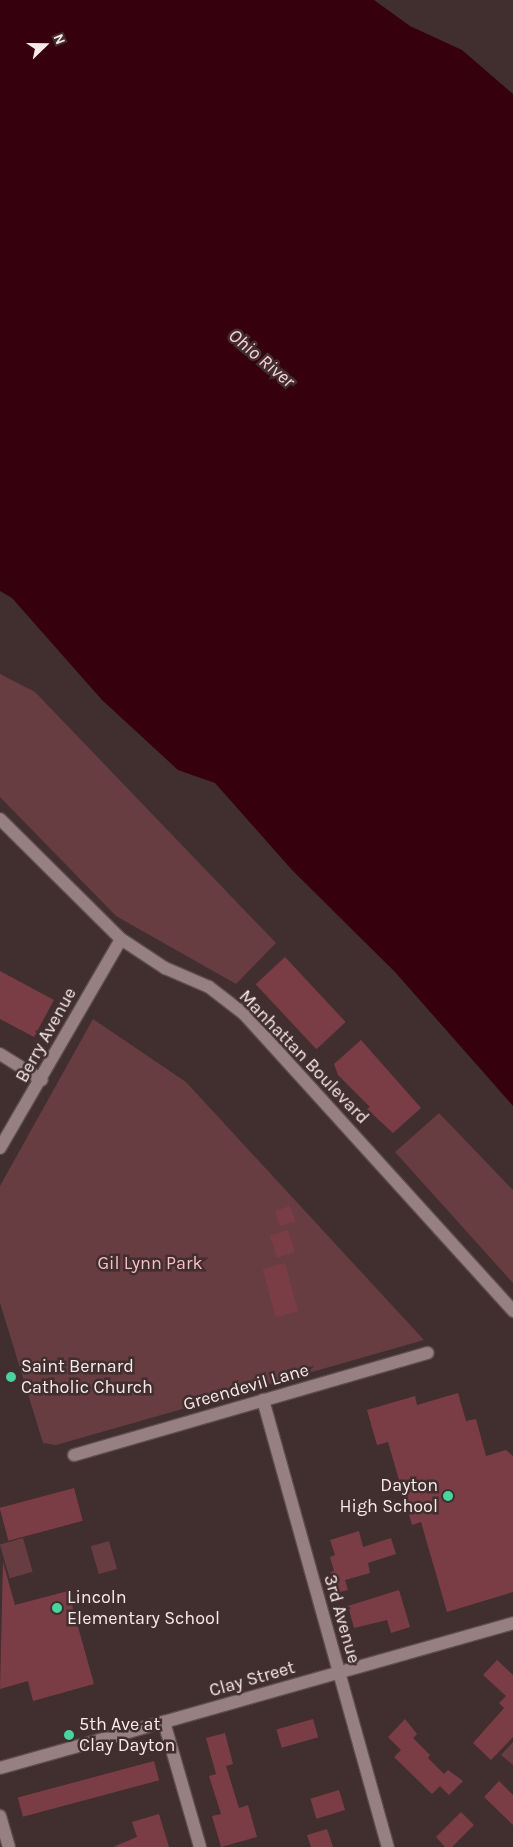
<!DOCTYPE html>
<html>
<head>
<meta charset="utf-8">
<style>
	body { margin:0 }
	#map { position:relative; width:513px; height:1847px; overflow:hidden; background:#412e2f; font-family:Karla,sans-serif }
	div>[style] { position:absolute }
	.green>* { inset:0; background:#683d41; transform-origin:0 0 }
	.water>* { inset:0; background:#37000d }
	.building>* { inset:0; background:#7b3d45; transform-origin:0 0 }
	.roads { filter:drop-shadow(1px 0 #5d4d4e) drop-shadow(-1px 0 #5d4d4e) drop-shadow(0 1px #5d4d4e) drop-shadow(0 -1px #5d4d4e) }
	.minor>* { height:12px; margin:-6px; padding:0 6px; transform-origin:6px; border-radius:6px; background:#978082 }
	.tertiary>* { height:12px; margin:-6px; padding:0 6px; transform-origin:6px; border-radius:6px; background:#978082 }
	.dots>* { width:14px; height:14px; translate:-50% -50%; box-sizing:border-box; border:2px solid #412e2f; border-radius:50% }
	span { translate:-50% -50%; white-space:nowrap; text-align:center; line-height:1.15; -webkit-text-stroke:5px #412e2f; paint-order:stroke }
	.street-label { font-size:18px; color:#f8eaeb }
	.park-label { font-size:18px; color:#fbbfc3 }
	.poi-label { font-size:18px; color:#f8eaeb }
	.left { translate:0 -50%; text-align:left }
	.right { translate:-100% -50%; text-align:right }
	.water-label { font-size:19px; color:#fad1d3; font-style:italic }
	.north { position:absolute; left:20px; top:20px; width:50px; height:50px; -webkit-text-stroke:4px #412e2f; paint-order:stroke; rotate:68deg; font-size:14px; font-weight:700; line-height:20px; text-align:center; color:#f8eaeb }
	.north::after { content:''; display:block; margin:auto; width:18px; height:22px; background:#f8eaeb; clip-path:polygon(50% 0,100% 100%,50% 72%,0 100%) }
</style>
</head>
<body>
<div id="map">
	<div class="green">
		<div style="clip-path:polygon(0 674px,35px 692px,276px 943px,236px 984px,116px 916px,0 797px)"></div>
		<div style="clip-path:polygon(93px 1019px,186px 1082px,424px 1340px,56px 1445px,43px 1443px,0 1303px,0 1186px)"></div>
		<div style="clip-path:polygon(439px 1113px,513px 1190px,513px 1283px,395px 1152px)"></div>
		<div style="left:23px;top:1538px;width:35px;height:24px;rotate:74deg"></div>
		<div style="left:109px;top:1541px;width:29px;height:19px;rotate:74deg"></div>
		<div style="clip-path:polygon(513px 1742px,513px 1765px,501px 1755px)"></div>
	</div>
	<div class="water">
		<div style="clip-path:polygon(0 0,374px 0,410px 26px,462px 50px,513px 94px,513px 1106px,395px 972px,292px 870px,215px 783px,178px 770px,102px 700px,12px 598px,0 591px)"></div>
	</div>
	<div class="building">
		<div style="left:285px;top:957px;width:89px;height:40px;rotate:47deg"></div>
		<div style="clip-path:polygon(0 971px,54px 1000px,34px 1037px,0 1019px)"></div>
		<div style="clip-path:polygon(361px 1040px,421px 1108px,393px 1133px,367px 1109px,370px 1107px,338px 1075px,334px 1064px)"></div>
		<div style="left:290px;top:1206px;width:16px;height:16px;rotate:72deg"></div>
		<div style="left:288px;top:1230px;width:23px;height:19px;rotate:72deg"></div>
		<div style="left:285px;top:1263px;width:50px;height:23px;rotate:75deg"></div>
		<div style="clip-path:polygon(458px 1393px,466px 1421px,476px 1419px,486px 1456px,506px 1450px,513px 1456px,513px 1592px,447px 1612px,421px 1522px,412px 1525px,388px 1442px,377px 1445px,367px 1410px,415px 1396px,417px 1405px)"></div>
		<div style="left:74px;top:1488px;width:34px;height:77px;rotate:75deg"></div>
		<div style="clip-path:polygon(359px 1531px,363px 1547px,391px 1538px,396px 1554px,368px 1563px,370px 1573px,345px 1580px,348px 1590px,336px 1593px,330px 1572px,334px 1571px,330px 1557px,335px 1555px,330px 1540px)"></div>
		<div style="clip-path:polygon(3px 1562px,15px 1605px,68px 1591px,94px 1684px,33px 1701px,28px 1681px,0 1689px)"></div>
		<div style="clip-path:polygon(399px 1590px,410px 1627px,391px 1633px,387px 1620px,354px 1628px,348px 1606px)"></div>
		<div style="clip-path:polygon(497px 1660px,513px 1675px,513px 1737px,491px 1760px,473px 1743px,504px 1708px,499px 1703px,506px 1696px,483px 1675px)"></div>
		<div style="left:313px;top:1719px;width:19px;height:38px;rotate:74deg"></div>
		<div style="clip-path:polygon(405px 1719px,417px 1734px,413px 1738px,430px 1755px,428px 1758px,444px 1774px,448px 1770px,463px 1781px,449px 1795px,440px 1786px,432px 1794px,394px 1757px,401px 1750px,388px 1737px)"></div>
		<div style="clip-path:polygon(225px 1733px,233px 1764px,226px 1766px,239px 1808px,248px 1805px,257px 1837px,221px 1847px,212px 1816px,221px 1814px,209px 1776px,216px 1774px,206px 1738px)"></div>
		<div style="left:154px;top:1761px;width:20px;height:141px;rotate:75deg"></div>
		<div style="clip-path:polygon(499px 1781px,513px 1795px,513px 1825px,484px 1797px)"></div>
		<div style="left:339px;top:1790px;width:21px;height:30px;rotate:73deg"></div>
		<div style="clip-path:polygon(461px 1812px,474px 1825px,452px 1847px,445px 1847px,436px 1837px)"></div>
		<div style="clip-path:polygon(159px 1814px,169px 1847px,113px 1847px,137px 1837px,132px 1822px)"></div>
		<div style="clip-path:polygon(327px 1829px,333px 1847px,311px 1847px,307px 1835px)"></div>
	</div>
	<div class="roads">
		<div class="minor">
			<div style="left:0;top:819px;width:170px;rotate:44.8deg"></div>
			<div style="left:121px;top:939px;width:53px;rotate:33.4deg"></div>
			<div style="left:165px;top:968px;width:48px;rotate:23.4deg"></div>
			<div style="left:209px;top:987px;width:44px;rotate:37.6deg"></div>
			<div style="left:244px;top:1014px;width:401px;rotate:47.8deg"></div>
			<div style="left:0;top:1054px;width:49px;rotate:31.8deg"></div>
			<div style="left:263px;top:1400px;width:464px;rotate:74.4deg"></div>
			<div style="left:74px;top:1455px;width:368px;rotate:-16.1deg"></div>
			<div style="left:164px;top:1722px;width:363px;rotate:-15.8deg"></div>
			<div style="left:0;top:1816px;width:32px;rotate:74deg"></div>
		</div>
		<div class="tertiary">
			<div style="left:0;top:1148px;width:241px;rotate:-59.9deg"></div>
			<div style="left:0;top:1768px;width:170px;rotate:-15.7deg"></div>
			<div style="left:164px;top:1722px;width:130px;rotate:73.9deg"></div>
		</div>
	</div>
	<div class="dots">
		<div style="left:11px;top:1377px;background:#47d49d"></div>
		<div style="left:448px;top:1496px;background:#47d49d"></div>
		<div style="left:57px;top:1608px;background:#47d49d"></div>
		<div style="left:69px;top:1735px;background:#47d49d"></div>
	</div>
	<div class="street-label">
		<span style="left:46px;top:1035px;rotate:-61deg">Berry Avenue</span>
		<span style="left:304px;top:1057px;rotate:46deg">Manhattan Boulevard</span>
		<span style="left:246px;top:1387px;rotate:-16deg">Greendevil Lane</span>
		<span style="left:342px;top:1619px;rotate:74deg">3rd Avenue</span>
		<span style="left:252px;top:1679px;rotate:-16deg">Clay Street</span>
	</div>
	<div class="park-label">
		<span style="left:150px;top:1263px">Gil Lynn Park</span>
	</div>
	<div class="poi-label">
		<span class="left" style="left:21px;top:1377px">Saint Bernard<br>Catholic Church</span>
		<span class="right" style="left:438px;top:1496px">Dayton<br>High School</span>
		<span class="left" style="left:67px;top:1608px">Lincoln<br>Elementary School</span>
		<span class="left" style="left:79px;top:1735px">5th Ave at<br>Clay Dayton</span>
	</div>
	<div class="water-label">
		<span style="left:261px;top:359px;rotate:40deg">Ohio River</span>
	</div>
	<div class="north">N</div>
</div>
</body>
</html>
